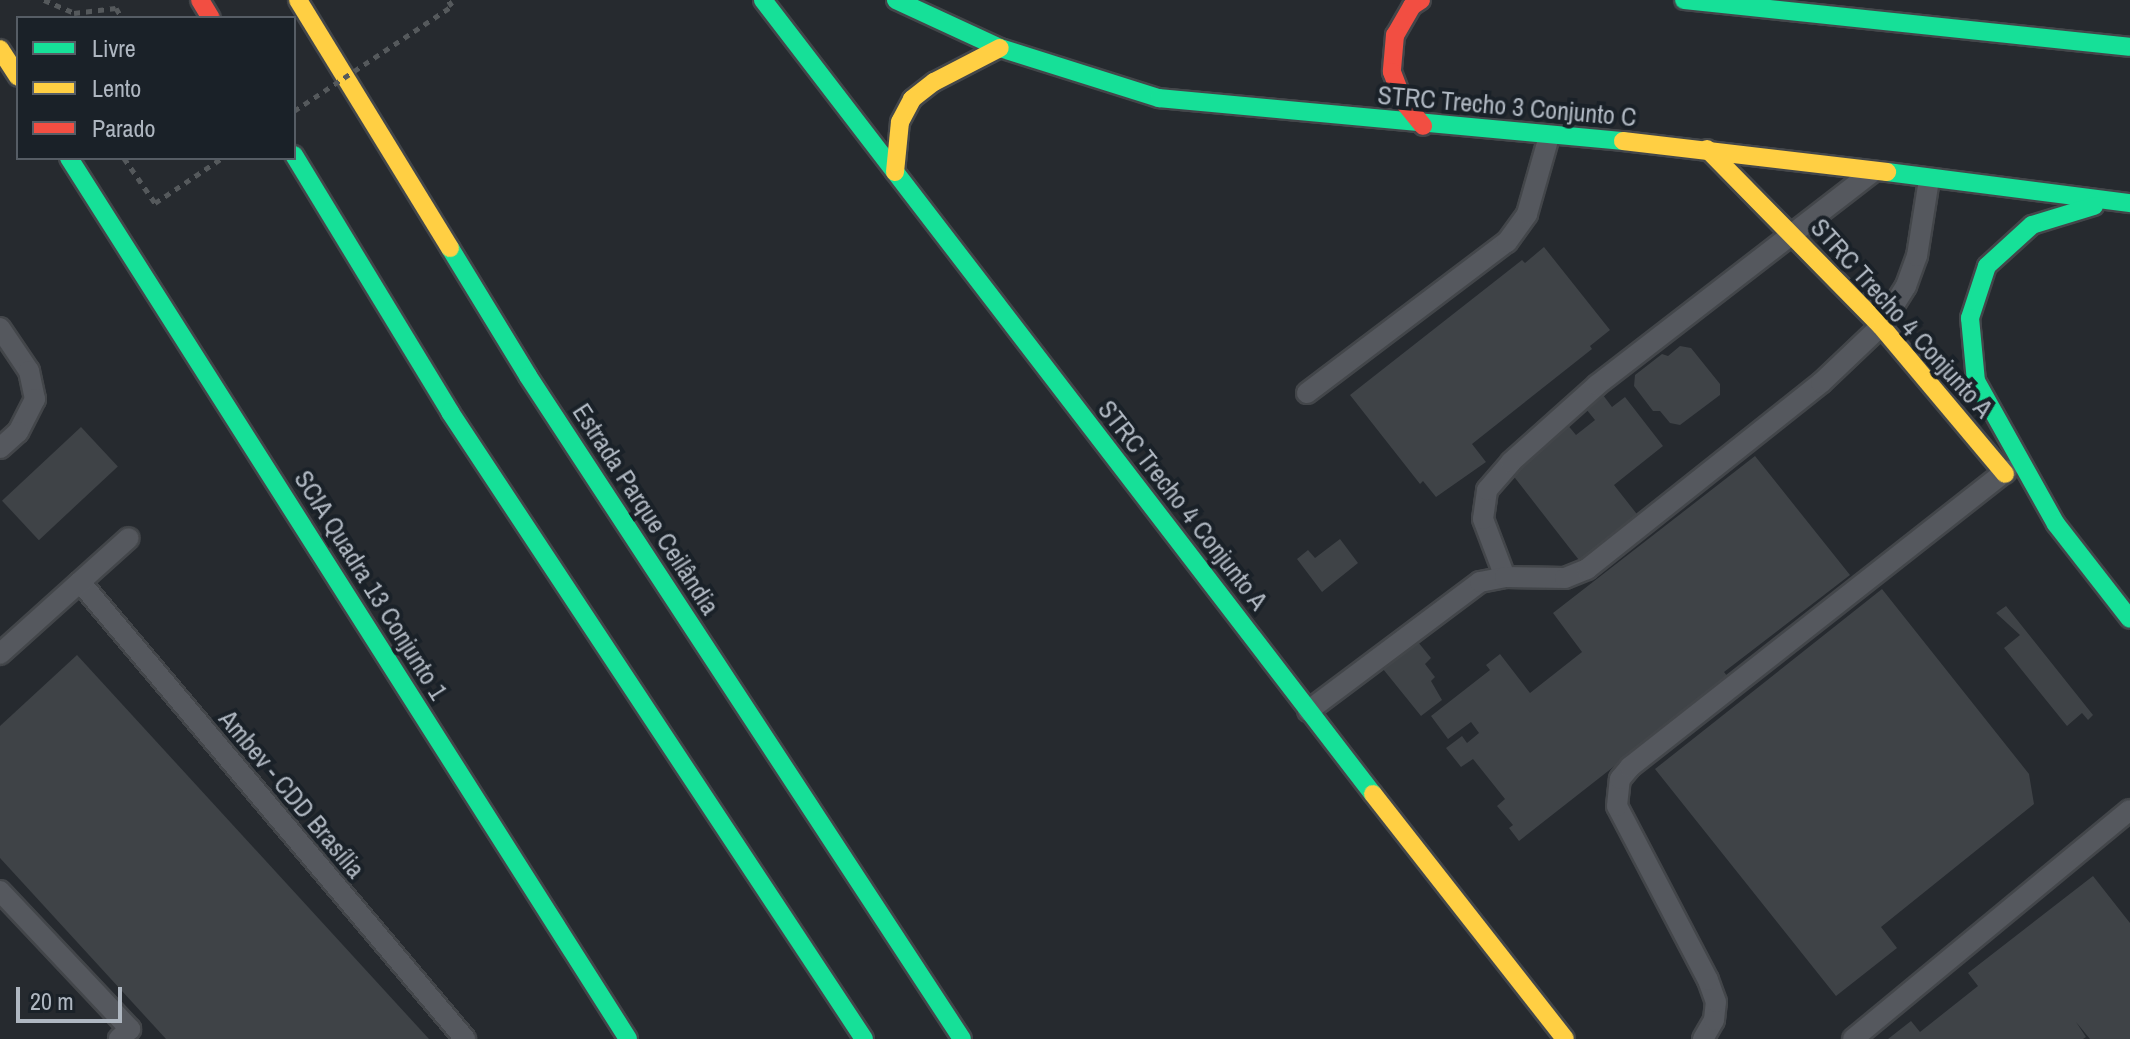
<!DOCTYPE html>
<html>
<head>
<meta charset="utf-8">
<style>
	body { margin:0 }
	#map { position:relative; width:2130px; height:1039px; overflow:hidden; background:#262a2f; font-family:"Archivo Narrow",sans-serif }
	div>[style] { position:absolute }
	.building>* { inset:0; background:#3f4347; transform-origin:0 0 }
	.path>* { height:5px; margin-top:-2.5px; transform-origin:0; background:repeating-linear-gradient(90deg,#55595c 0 6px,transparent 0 12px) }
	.roads { filter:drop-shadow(2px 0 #43464a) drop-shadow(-2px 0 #43464a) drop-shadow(0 2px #43464a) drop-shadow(0 -2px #43464a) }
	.lane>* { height:20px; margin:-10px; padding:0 10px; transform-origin:10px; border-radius:10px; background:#55585e }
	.fast>* { height:18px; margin:-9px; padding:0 9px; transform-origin:9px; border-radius:9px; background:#16e098 }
	.slow>* { height:18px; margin:-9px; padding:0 9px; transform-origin:9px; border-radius:9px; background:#ffcf43 }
	.jam>* { height:18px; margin:-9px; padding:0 9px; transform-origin:9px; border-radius:9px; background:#f24e42 }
	.path-bridge>* { height:5px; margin-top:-2.5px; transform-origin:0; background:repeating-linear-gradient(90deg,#55595c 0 6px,transparent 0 12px) }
	span { translate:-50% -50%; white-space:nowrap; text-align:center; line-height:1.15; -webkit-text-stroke:8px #1a2128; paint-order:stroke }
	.street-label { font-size:26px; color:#afb7c1 }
	.legend { position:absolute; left:16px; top:16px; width:280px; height:144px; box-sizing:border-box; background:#1a2128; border:2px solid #565d65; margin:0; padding:10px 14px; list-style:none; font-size:24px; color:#afb7c1 }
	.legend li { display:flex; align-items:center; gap:16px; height:40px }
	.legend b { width:40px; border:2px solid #565d65 }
	.scale { position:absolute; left:16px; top:987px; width:106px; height:36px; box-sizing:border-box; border:4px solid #afb7c1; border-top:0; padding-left:10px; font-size:24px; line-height:28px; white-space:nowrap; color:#afb7c1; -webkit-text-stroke:6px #1a2128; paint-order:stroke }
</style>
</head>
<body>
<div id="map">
	<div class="building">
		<div style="clip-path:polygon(1544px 247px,1610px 330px,1590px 346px,1592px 349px,1472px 444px,1486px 462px,1436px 497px,1423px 481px,1420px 484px,1350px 395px,1522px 260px,1525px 263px)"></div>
		<div style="clip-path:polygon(1680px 346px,1691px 348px,1720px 384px,1720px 395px,1680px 425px,1670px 423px,1660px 411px,1653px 411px,1634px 386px,1635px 375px,1662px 354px,1668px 356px)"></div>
		<div style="clip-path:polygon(1591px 379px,1612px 407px,1625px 397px,1663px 446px,1614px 485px,1640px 518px,1582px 564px,1508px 469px,1566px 423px,1576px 435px,1595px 420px,1573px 393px)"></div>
		<div style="left:81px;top:427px;width:54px;height:108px;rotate:47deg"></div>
		<div style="clip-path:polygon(1755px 456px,1850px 575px,1724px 672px,1728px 677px,1519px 841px,1509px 828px,1513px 825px,1497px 806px,1505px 799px,1473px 759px,1461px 767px,1446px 748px,1462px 736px,1467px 743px,1479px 733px,1471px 722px,1448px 739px,1431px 716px,1490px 670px,1486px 665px,1500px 654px,1530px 693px,1582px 652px,1553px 613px)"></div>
		<div style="clip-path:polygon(1340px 539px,1358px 563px,1322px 592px,1297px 559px,1308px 550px,1315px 558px)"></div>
		<div style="clip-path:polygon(1882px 589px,2029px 774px,2034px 804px,1881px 927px,1897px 948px,1836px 996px,1655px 769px)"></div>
		<div style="clip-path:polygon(2006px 606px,2093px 715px,2088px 720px,2082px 713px,2067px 726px,2004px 648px,2020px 635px,1996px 613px)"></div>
		<div style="clip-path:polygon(1418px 642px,1431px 658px,1425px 664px,1435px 677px,1431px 681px,1442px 700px,1421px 716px,1383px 669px)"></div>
		<div style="clip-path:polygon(77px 655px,429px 1039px,166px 1039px,0 858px,0 726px)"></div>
		<div style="clip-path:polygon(2093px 876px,2130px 923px,2130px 1039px,2090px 1039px,2076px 1022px,2086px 1037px,2083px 1039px,1888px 1039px,1911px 1021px,1920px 1032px,1978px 986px,1968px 973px)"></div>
	</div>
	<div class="path">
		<div style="left:44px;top:0;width:33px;rotate:23deg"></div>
		<div style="left:74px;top:13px;width:42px;rotate:-6.8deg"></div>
		<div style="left:116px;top:8px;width:12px;rotate:59deg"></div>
		<div style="left:124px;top:158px;width:55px;rotate:55.4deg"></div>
		<div style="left:155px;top:203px;width:81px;rotate:-33.9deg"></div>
	</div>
	<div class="roads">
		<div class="lane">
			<div style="left:0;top:328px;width:52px;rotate:56deg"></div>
			<div style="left:29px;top:371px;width:29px;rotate:78deg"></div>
			<div style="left:35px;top:399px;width:37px;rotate:117deg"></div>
			<div style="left:18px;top:432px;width:24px;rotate:138deg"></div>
			<div style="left:1307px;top:393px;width:251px;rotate:-37.1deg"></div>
			<div style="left:1507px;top:242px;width:34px;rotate:-54deg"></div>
			<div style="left:1527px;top:214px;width:81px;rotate:-74.2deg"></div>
			<div style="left:1505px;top:577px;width:62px;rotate:-110.8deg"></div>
			<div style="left:1483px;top:519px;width:29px;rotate:-82deg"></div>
			<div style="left:1487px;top:490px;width:37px;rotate:-49deg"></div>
			<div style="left:1511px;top:462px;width:115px;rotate:-41.8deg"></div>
			<div style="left:1597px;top:385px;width:349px;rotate:-37.7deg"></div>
			<div style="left:80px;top:582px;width:598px;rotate:49.89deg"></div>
			<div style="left:0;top:654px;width:173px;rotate:-42deg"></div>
			<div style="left:1308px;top:711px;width:215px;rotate:-36.9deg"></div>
			<div style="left:1480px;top:582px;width:25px;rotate:-11deg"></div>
			<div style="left:1505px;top:577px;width:60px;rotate:1deg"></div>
			<div style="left:1565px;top:578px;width:24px;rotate:-22deg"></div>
			<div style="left:1587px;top:569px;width:299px;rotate:-38.5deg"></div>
			<div style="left:1821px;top:383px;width:83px;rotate:-43.5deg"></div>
			<div style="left:1881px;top:326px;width:47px;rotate:-58deg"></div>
			<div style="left:1906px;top:286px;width:32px;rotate:-70deg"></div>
			<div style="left:1917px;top:256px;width:78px;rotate:-81.1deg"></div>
			<div style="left:0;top:891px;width:190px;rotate:46.7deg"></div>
			<div style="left:130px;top:1029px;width:15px;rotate:138deg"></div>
			<div style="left:1703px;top:1039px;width:22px;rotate:-60deg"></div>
			<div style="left:1714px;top:1020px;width:18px;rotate:-84deg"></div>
			<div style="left:1716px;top:1002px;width:23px;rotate:-110deg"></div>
			<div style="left:1708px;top:980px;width:196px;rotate:-117.6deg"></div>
			<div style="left:1617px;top:806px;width:27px;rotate:-84deg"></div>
			<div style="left:1620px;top:779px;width:16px;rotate:-50deg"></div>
			<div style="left:1630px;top:767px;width:480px;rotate:-38.2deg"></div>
			<div style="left:1853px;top:1039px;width:359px;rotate:-39.6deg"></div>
		</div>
		<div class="fast">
			<div style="left:763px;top:0;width:1001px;rotate:52.47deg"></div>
			<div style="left:896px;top:0;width:115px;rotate:24.8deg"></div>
			<div style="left:1000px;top:48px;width:167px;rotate:17.5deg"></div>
			<div style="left:1159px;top:98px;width:466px;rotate:5.3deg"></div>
			<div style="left:1684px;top:0;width:448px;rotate:6deg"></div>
			<div style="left:294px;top:155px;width:301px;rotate:58.7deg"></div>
			<div style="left:450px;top:412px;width:751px;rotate:56.56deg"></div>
			<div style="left:69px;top:158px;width:1043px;rotate:57.6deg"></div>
			<div style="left:1887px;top:172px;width:245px;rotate:7.3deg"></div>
			<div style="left:2094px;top:206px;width:65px;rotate:163deg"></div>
			<div style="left:2032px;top:225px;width:61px;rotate:137.7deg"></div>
			<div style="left:1987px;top:266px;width:55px;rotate:108.1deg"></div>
			<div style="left:1970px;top:318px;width:63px;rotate:84.6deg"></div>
			<div style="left:1976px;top:381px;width:164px;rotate:60.8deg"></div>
			<div style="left:2056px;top:524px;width:120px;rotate:52.1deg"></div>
			<div style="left:450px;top:248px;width:150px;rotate:58.6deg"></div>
			<div style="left:528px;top:376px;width:792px;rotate:56.79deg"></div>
		</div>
		<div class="slow">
			<div style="left:298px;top:0;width:291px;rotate:58.5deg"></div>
			<div style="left:0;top:49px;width:33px;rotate:57deg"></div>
			<div style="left:1623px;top:141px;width:266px;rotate:6.7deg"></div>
			<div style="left:1707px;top:149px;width:248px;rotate:45.5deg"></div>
			<div style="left:1881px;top:326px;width:193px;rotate:50deg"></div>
			<div style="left:895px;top:172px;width:50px;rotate:-84.3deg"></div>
			<div style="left:900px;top:122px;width:26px;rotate:-62deg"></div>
			<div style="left:912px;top:99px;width:28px;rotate:-38deg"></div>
			<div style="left:934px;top:82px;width:74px;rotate:-27.3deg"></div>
			<div style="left:1373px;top:794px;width:311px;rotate:51.9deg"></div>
		</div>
		<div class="jam">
			<div style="left:200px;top:0;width:21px;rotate:59deg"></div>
			<div style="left:1421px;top:0;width:11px;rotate:146deg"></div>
			<div style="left:1412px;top:6px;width:34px;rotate:120deg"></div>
			<div style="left:1395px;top:35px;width:37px;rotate:95deg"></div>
			<div style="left:1392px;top:72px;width:31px;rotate:69deg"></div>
			<div style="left:1403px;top:101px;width:32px;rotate:51deg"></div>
		</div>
	</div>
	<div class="path-bridge">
		<div style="left:294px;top:111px;width:190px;rotate:-33.6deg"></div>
		<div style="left:452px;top:6px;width:7px;rotate:-124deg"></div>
	</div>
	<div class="street-label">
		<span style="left:1507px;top:106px;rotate:5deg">STRC Trecho 3 Conjunto C</span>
		<span style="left:1902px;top:318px;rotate:48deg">STRC Trecho 4 Conjunto A</span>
		<span style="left:1183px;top:505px;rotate:52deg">STRC Trecho 4 Conjunto A</span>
		<span style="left:646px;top:509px;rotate:57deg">Estrada Parque Ceilândia</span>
		<span style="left:371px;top:585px;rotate:58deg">SCIA Quadra 13 Conjunto 1</span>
		<span style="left:292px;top:794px;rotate:50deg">Ambev - CDD Brasília</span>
	</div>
	<ul class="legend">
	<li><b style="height:10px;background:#16e098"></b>Livre</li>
	<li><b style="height:10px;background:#ffcf43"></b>Lento</li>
	<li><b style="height:10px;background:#f24e42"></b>Parado</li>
	</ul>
	<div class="scale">20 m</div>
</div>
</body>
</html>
